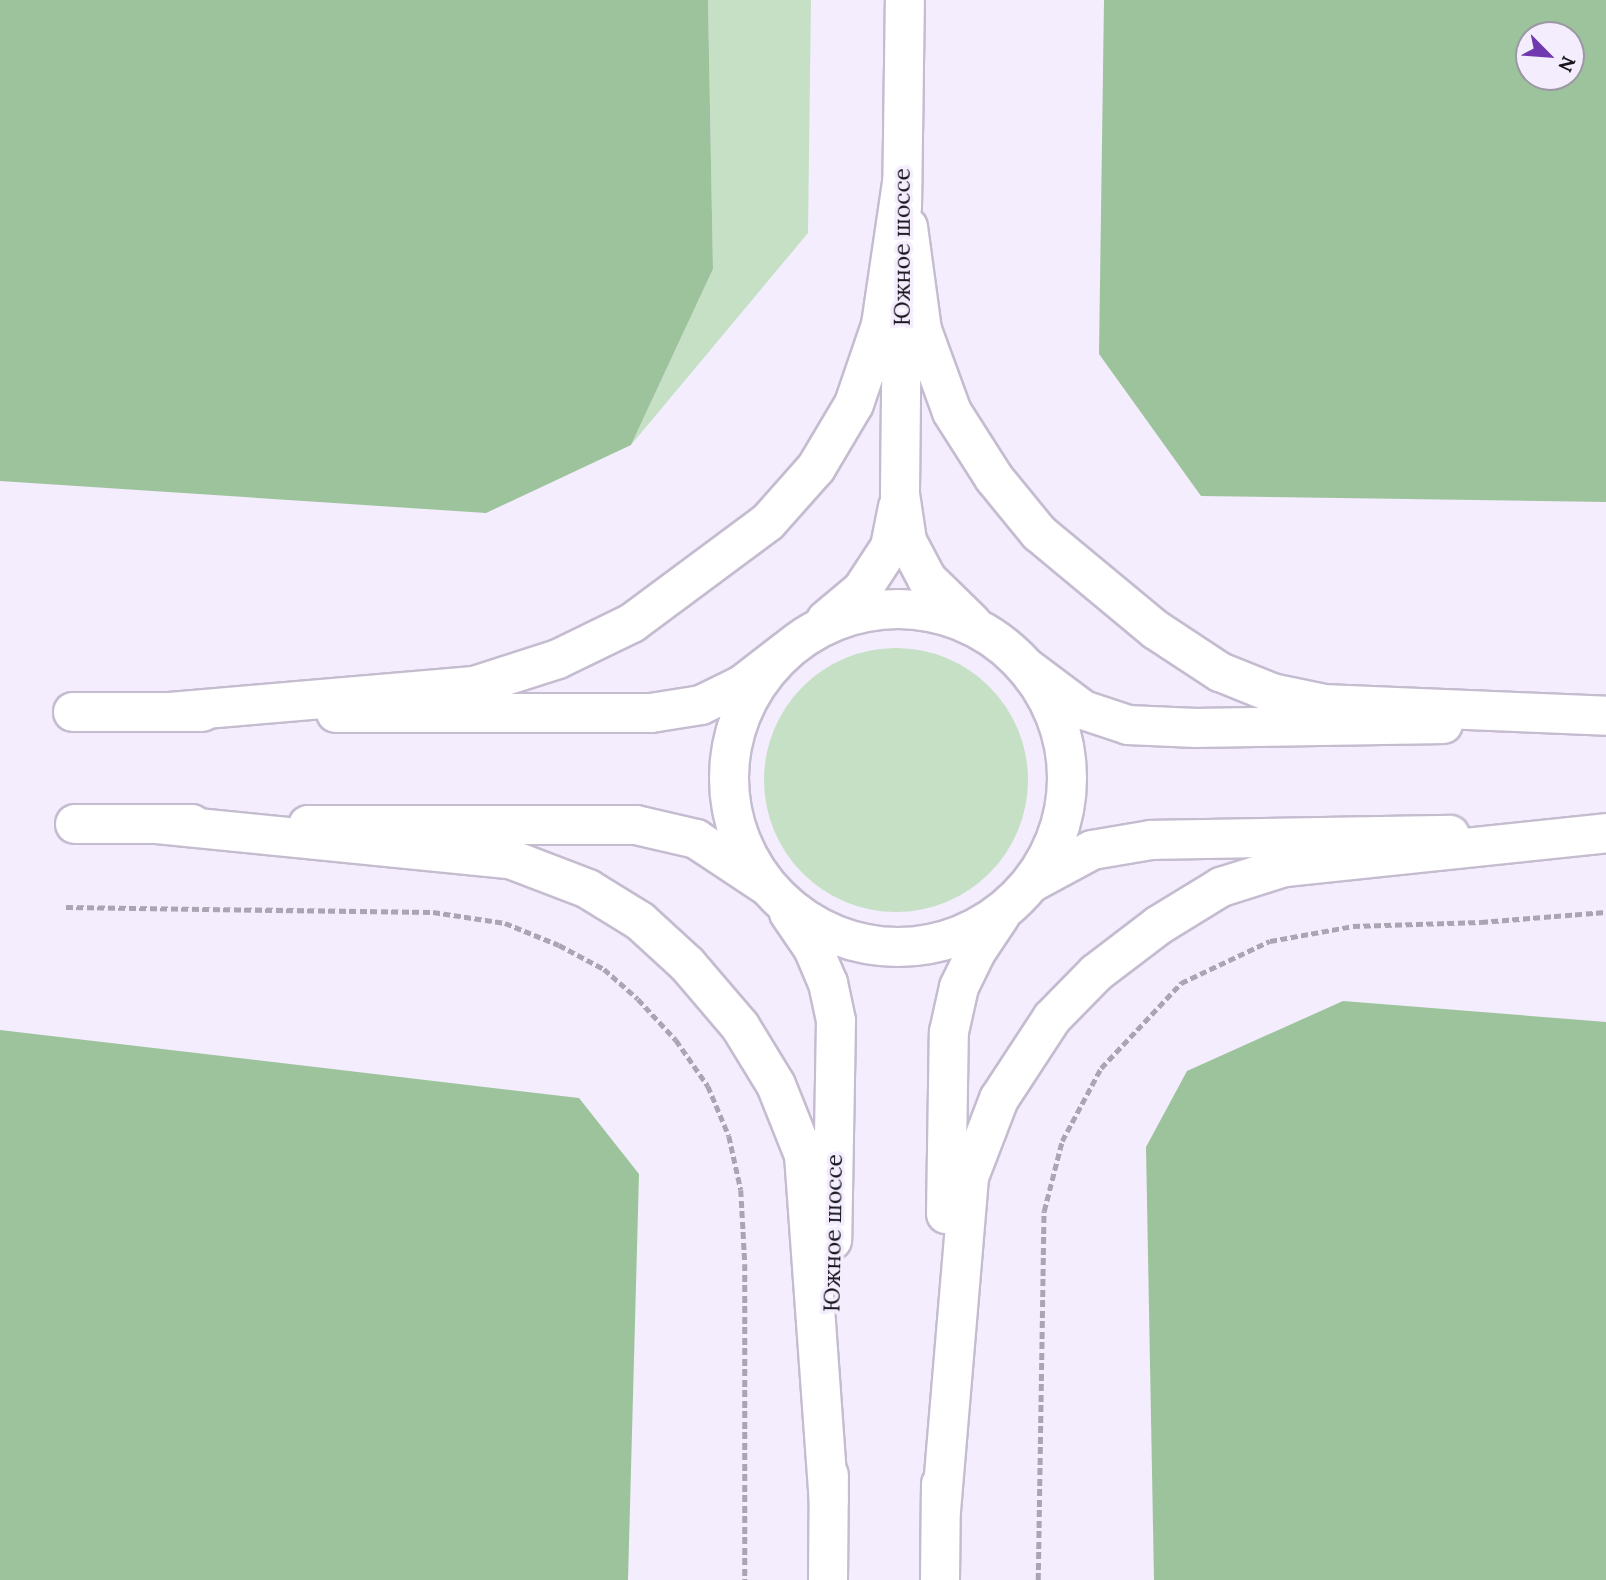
<!DOCTYPE html>
<html>
<head>
<meta charset="utf-8">
<style>
	body { margin:0 }
	#map { position:relative; width:1606px; height:1580px; overflow:hidden; background:#f4edfe; font-family:Lora,serif }
	div>[style] { position:absolute }
	.green>* { inset:0; background:#c6e0c5 }
	.round { border-radius:50% }
	.forest>* { inset:0; background:#9dc39c }
	.path>* { height:4.5px; margin-top:-2.25px; transform-origin:0; background:repeating-linear-gradient(90deg,#aba5b3 0 7px,transparent 0 10.5px) }
	.roads { filter:drop-shadow(2px 0 #c5bcd0) drop-shadow(-2px 0 #c5bcd0) drop-shadow(0 2px #c5bcd0) drop-shadow(0 -2px #c5bcd0) }
	.minor>* { height:38px; margin:-19px; padding:0 19px; transform-origin:19px; border-radius:19px; background:#fff }
	.major>* { height:38px; margin:-19px; padding:0 19px; transform-origin:19px; border-radius:19px; background:#fff }
	.major>.ring { margin:-19px; padding:0; box-sizing:content-box; background:none; border:38px solid #fff; border-radius:50% }
	span { translate:-50% -50%; white-space:nowrap; text-align:center; line-height:1.15; -webkit-text-stroke:7px #f4edfe; paint-order:stroke }
	.street-label { font-size:23px; color:#19161d }
	.north { position:absolute; left:1515px; top:21px; width:70px; height:70px; box-sizing:border-box; background:#f4edfe; border:2px solid #9c97a4; border-radius:50%; rotate:115deg; font-size:19px; font-weight:700; line-height:28px; text-align:center; color:#19161d }
	.north::after { content:''; display:block; margin:auto; width:24px; height:32px; background:#7139b0; clip-path:polygon(50% 0,100% 100%,50% 72%,0 100%) }
</style>
</head>
<body>
<div id="map">
	<div class="green">
		<div style="clip-path:polygon(708px 0,811px 0,808px 233px,631px 445px,713px 269px)"></div>
		<div class="round" style="left:764px;top:648px;width:264px;height:264px"></div>
	</div>
	<div class="forest">
		<div style="clip-path:polygon(0 0,708px 0,713px 269px,631px 445px,486px 513px,0 481px)"></div>
		<div style="clip-path:polygon(evenodd,1104px 0,1606px 0,1606px 502px,1201px 496px,1099px 354px,1104px 0,1529px 35px,1571px 35px,1571px 77px,1529px 77px,1529px 35px)"></div>
		<div style="clip-path:polygon(1343px 1001px,1606px 1022px,1606px 1580px,1154px 1580px,1146px 1147px,1187px 1071px)"></div>
		<div style="clip-path:polygon(0 1030px,579px 1098px,639px 1174px,628px 1580px,0 1580px)"></div>
	</div>
	<div class="path">
		<div style="left:66px;top:907px;width:367px;rotate:0.8deg"></div>
		<div style="left:433px;top:912px;width:73px;rotate:8.7deg"></div>
		<div style="left:505px;top:923px;width:58px;rotate:22.2deg"></div>
		<div style="left:559px;top:945px;width:51px;rotate:28.1deg"></div>
		<div style="left:604px;top:969px;width:45px;rotate:41.4deg"></div>
		<div style="left:638px;top:999px;width:56px;rotate:47.2deg"></div>
		<div style="left:676px;top:1040px;width:56px;rotate:55.2deg"></div>
		<div style="left:708px;top:1086px;width:54px;rotate:67.2deg"></div>
		<div style="left:729px;top:1136px;width:55px;rotate:77.5deg"></div>
		<div style="left:741px;top:1190px;width:74px;rotate:86.9deg"></div>
		<div style="left:745px;top:1264px;width:316px;rotate:90deg"></div>
		<div style="left:1038px;top:1580px;width:369px;rotate:-89.1deg"></div>
		<div style="left:1044px;top:1211px;width:72px;rotate:-75.6deg"></div>
		<div style="left:1062px;top:1141px;width:83px;rotate:-61.9deg"></div>
		<div style="left:1101px;top:1068px;width:117px;rotate:-46.7deg"></div>
		<div style="left:1181px;top:983px;width:98px;rotate:-25.3deg"></div>
		<div style="left:1270px;top:941px;width:84px;rotate:-10.2deg"></div>
		<div style="left:1353px;top:926px;width:128px;rotate:-1.8deg"></div>
		<div style="left:1481px;top:922px;width:125px;rotate:-4.6deg"></div>
	</div>
	<div class="roads">
		<div class="minor">
			<div style="left:1027px;top:668px;width:70px;rotate:36.9deg"></div>
			<div style="left:1083px;top:710px;width:47px;rotate:18.4deg"></div>
			<div style="left:1128px;top:725px;width:68px;rotate:2.5deg"></div>
			<div style="left:1196px;top:728px;width:247px;rotate:-0.9deg"></div>
			<div style="left:73px;top:712px;width:129px"></div>
			<div style="left:336px;top:713px;width:315px"></div>
			<div style="left:651px;top:713px;width:51px;rotate:-9.1deg"></div>
			<div style="left:701px;top:705px;width:46px;rotate:-26deg"></div>
			<div style="left:742px;top:685px;width:56px;rotate:-37.7deg"></div>
			<div style="left:75px;top:824px;width:117px"></div>
			<div style="left:308px;top:825px;width:328px"></div>
			<div style="left:636px;top:825px;width:62px;rotate:13.1deg"></div>
			<div style="left:696px;top:839px;width:85px;rotate:33.5deg"></div>
			<div style="left:1031px;top:883px;width:69px;rotate:-28.4deg"></div>
			<div style="left:1092px;top:850px;width:60px;rotate:-9.6deg"></div>
			<div style="left:1151px;top:840px;width:299px;rotate:-1deg"></div>
		</div>
		<div class="major">
			<div style="left:902px;top:208px;width:208px;rotate:-89.2deg"></div>
			<div style="left:908px;top:227px;width:104px;rotate:82.3deg"></div>
			<div style="left:922px;top:330px;width:87px;rotate:69.9deg"></div>
			<div style="left:952px;top:412px;width:78px;rotate:57.5deg"></div>
			<div style="left:994px;top:478px;width:71px;rotate:50.7deg"></div>
			<div style="left:1039px;top:533px;width:152px;rotate:39.7deg"></div>
			<div style="left:1156px;top:630px;width:77px;rotate:33.3deg"></div>
			<div style="left:1220px;top:672px;width:56px;rotate:22deg"></div>
			<div style="left:1272px;top:693px;width:53px;rotate:11.9deg"></div>
			<div style="left:1324px;top:704px;width:282px;rotate:2.4deg"></div>
			<div style="left:902px;top:300px;width:194px;rotate:90.6deg"></div>
			<div style="left:900px;top:494px;width:48px;rotate:81.5deg"></div>
			<div style="left:907px;top:541px;width:43px;rotate:62.2deg"></div>
			<div style="left:927px;top:579px;width:62px;rotate:44.3deg"></div>
			<div class="ring" style="left:729px;top:609px;width:300px;height:300px"></div>
			<div style="left:826px;top:620px;width:47px;rotate:-39.8deg"></div>
			<div style="left:862px;top:590px;width:51px;rotate:-56.9deg"></div>
			<div style="left:890px;top:547px;width:41px;rotate:-78.7deg"></div>
			<div style="left:170px;top:712px;width:305px;rotate:-4.9deg"></div>
			<div style="left:474px;top:686px;width:88px;rotate:-17.8deg"></div>
			<div style="left:558px;top:659px;width:82px;rotate:-25.9deg"></div>
			<div style="left:632px;top:623px;width:169px;rotate:-36.6deg"></div>
			<div style="left:768px;top:522px;width:72px;rotate:-48.4deg"></div>
			<div style="left:816px;top:468px;width:74px;rotate:-59.3deg"></div>
			<div style="left:854px;top:404px;width:83px;rotate:-71.1deg"></div>
			<div style="left:881px;top:325px;width:144px;rotate:-81.6deg"></div>
			<div style="left:157px;top:824px;width:355px;rotate:5.7deg"></div>
			<div style="left:510px;top:859px;width:84px;rotate:21deg"></div>
			<div style="left:588px;top:889px;width:61px;rotate:31.6deg"></div>
			<div style="left:640px;top:921px;width:64px;rotate:42.5deg"></div>
			<div style="left:687px;top:964px;width:82px;rotate:49.5deg"></div>
			<div style="left:740px;top:1026px;width:69px;rotate:58.6deg"></div>
			<div style="left:776px;top:1085px;width:75px;rotate:68.2deg"></div>
			<div style="left:804px;top:1155px;width:347px;rotate:85.9deg"></div>
			<div style="left:789px;top:913px;width:42px;rotate:55.6deg"></div>
			<div style="left:813px;top:948px;width:38px;rotate:67deg"></div>
			<div style="left:828px;top:983px;width:39px;rotate:78deg"></div>
			<div style="left:836px;top:1021px;width:219px;rotate:91deg"></div>
			<div style="left:946px;top:1214px;width:182px;rotate:-89.1deg"></div>
			<div style="left:949px;top:1032px;width:46px;rotate:-77.5deg"></div>
			<div style="left:959px;top:987px;width:39px;rotate:-64deg"></div>
			<div style="left:976px;top:952px;width:43px;rotate:-56.3deg"></div>
			<div style="left:941px;top:1511px;width:335px;rotate:-85.2deg"></div>
			<div style="left:969px;top:1177px;width:84px;rotate:-69deg"></div>
			<div style="left:999px;top:1099px;width:97px;rotate:-56.8deg"></div>
			<div style="left:1052px;top:1018px;width:63px;rotate:-45.6deg"></div>
			<div style="left:1096px;top:973px;width:79px;rotate:-37.3deg"></div>
			<div style="left:1159px;top:925px;width:73px;rotate:-31.5deg"></div>
			<div style="left:1221px;top:887px;width:67px;rotate:-17.4deg"></div>
			<div style="left:1285px;top:867px;width:323px;rotate:-6deg"></div>
			<div style="left:828px;top:1580px;width:105px;rotate:-89.5deg"></div>
			<div style="left:940px;top:1580px;width:96px;rotate:-89.4deg"></div>
		</div>
	</div>
	<div class="street-label">
		<span style="left:902px;top:247px;rotate:-90deg">Южное шоссе</span>
		<span style="left:833px;top:1233px;rotate:-89deg">Южное шоссе</span>
	</div>
	<div class="north">N</div>
</div>
</body>
</html>
